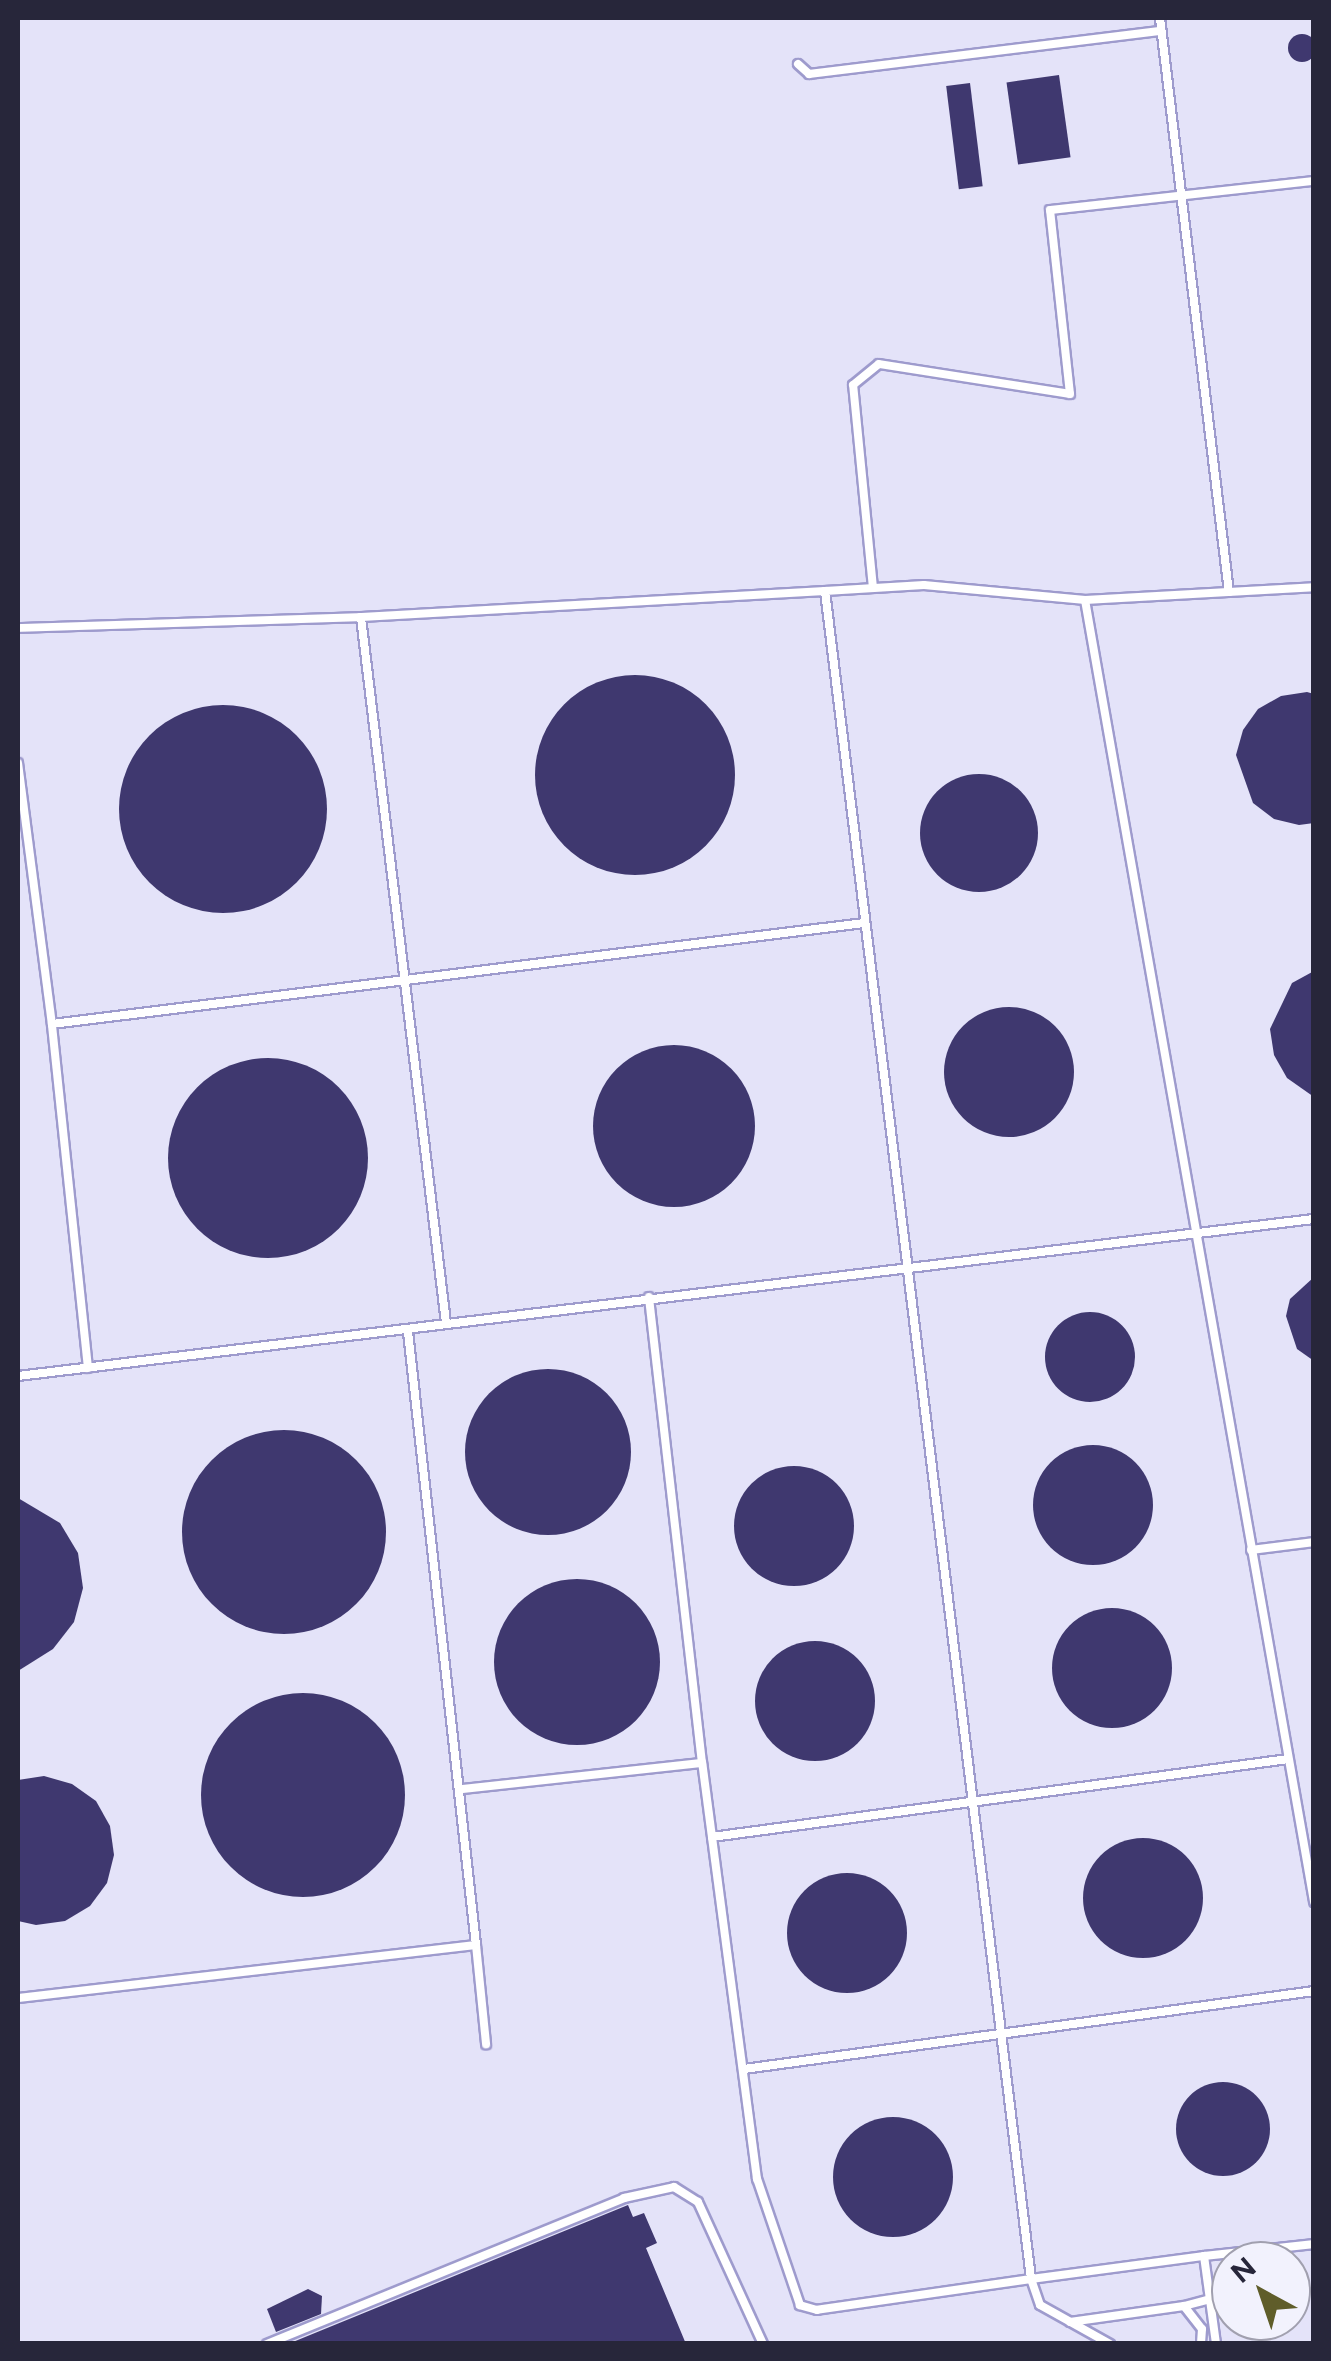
<!DOCTYPE html>
<html>
<head>
<meta charset="utf-8">
<style>
	body { margin:0 }
	#map { position:relative; width:1331px; height:2361px; overflow:hidden; background:#e4e3f9; font-family:Figtree,sans-serif }
	div>[style] { position:absolute }
	.building>* { inset:0; background:#3f386f; transform-origin:0 0 }
	.round { border-radius:50% }
	.roads { filter:drop-shadow(2px 0 #9e9bcd) drop-shadow(-2px 0 #9e9bcd) drop-shadow(0 2px #9e9bcd) drop-shadow(0 -2px #9e9bcd) }
	.lane>* { height:8px; margin:-4px; padding:0 4px; transform-origin:4px; border-radius:4px; background:#fff }
	span { translate:-50% -50%; white-space:nowrap; text-align:center; line-height:1.15; -webkit-text-stroke:10px #f2f2fd; paint-order:stroke }
	.frame { position:absolute; inset:0; border:20px solid #27263a; pointer-events:none }
	.north { position:absolute; left:1211px; top:2241px; width:100px; height:100px; box-sizing:border-box; background:#f2f2fd; border:2px solid #a1a0af; border-radius:50%; rotate:320deg; font-size:28px; font-weight:700; line-height:40px; text-align:center; color:#27263a }
	.north::after { content:''; display:block; margin:auto; width:35px; height:45px; background:#5f5d2a; clip-path:polygon(50% 0,100% 100%,50% 72%,0 100%) }
</style>
</head>
<body>
<div id="map">
	<div class="building">
		<div class="round" style="left:1288px;top:34px;width:28px;height:28px"></div>
		<div style="left:1059px;top:75px;width:83px;height:53px;rotate:82deg"></div>
		<div style="left:970px;top:83px;width:104px;height:24px;rotate:83deg"></div>
		<div class="round" style="left:535px;top:675px;width:200px;height:200px"></div>
		<div style="clip-path:polygon(1307px 692px,1314px 694px,1314px 823px,1299px 825px,1274px 819px,1253px 803px,1236px 755px,1243px 730px,1258px 709px,1281px 696px)"></div>
		<div class="round" style="left:119px;top:705px;width:208px;height:208px"></div>
		<div class="round" style="left:920px;top:774px;width:118px;height:118px"></div>
		<div style="clip-path:polygon(1314px 971px,1314px 1097px,1287px 1078px,1274px 1055px,1270px 1029px,1292px 983px)"></div>
		<div class="round" style="left:944px;top:1007px;width:130px;height:130px"></div>
		<div class="round" style="left:593px;top:1045px;width:162px;height:162px"></div>
		<div class="round" style="left:168px;top:1058px;width:200px;height:200px"></div>
		<div style="clip-path:polygon(1314px 1277px,1314px 1361px,1297px 1349px,1286px 1316px,1290px 1299px)"></div>
		<div class="round" style="left:1045px;top:1312px;width:90px;height:90px"></div>
		<div class="round" style="left:465px;top:1369px;width:166px;height:166px"></div>
		<div class="round" style="left:182px;top:1430px;width:204px;height:204px"></div>
		<div class="round" style="left:1033px;top:1445px;width:120px;height:120px"></div>
		<div class="round" style="left:734px;top:1466px;width:120px;height:120px"></div>
		<div style="clip-path:polygon(18px 1498px,60px 1523px,78px 1553px,83px 1588px,74px 1622px,53px 1649px,18px 1671px)"></div>
		<div class="round" style="left:494px;top:1579px;width:166px;height:166px"></div>
		<div class="round" style="left:1052px;top:1608px;width:120px;height:120px"></div>
		<div class="round" style="left:755px;top:1641px;width:120px;height:120px"></div>
		<div class="round" style="left:201px;top:1693px;width:204px;height:204px"></div>
		<div style="clip-path:polygon(44px 1776px,72px 1784px,96px 1801px,110px 1826px,114px 1855px,107px 1883px,90px 1906px,65px 1921px,36px 1925px,18px 1921px,18px 1780px)"></div>
		<div class="round" style="left:1083px;top:1838px;width:120px;height:120px"></div>
		<div class="round" style="left:787px;top:1873px;width:120px;height:120px"></div>
		<div class="round" style="left:1176px;top:2082px;width:94px;height:94px"></div>
		<div class="round" style="left:833px;top:2117px;width:120px;height:120px"></div>
		<div style="clip-path:polygon(628px 2205px,633px 2217px,644px 2213px,657px 2243px,646px 2248px,686px 2344px,288px 2344px)"></div>
		<div style="clip-path:polygon(308px 2289px,322px 2296px,321px 2314px,276px 2332px,267px 2309px)"></div>
	</div>
	<div class="roads">
		<div class="lane">
			<div style="left:1160px;top:18px;width:578px;rotate:83.15deg"></div>
			<div style="left:798px;top:64px;width:15px;rotate:42deg"></div>
			<div style="left:809px;top:74px;width:355px;rotate:-7deg"></div>
			<div style="left:873px;top:588px;width:204px;rotate:-95.6deg"></div>
			<div style="left:853px;top:385px;width:33px;rotate:-39deg"></div>
			<div style="left:879px;top:364px;width:193px;rotate:8.9deg"></div>
			<div style="left:1070px;top:394px;width:185px;rotate:-96.2deg"></div>
			<div style="left:1050px;top:210px;width:266px;rotate:-6.3deg"></div>
			<div style="left:825px;top:591px;width:99px;rotate:-3.5deg"></div>
			<div style="left:924px;top:585px;width:162px;rotate:5.3deg"></div>
			<div style="left:1085px;top:600px;width:1322px;rotate:80.02deg"></div>
			<div style="left:1085px;top:600px;width:229px;rotate:-3.2deg"></div>
			<div style="left:18px;top:628px;width:343px;rotate:-1.8deg"></div>
			<div style="left:18px;top:763px;width:263px;rotate:82.6deg"></div>
			<div style="left:446px;top:1323px;width:711px;rotate:-96.87deg"></div>
			<div style="left:361px;top:617px;width:465px;rotate:-3.2deg"></div>
			<div style="left:825px;top:591px;width:1701px;rotate:83.04deg"></div>
			<div style="left:1031px;top:2279px;width:216px;rotate:171.8deg"></div>
			<div style="left:817px;top:2310px;width:18px;rotate:-164deg"></div>
			<div style="left:800px;top:2305px;width:133px;rotate:-108.8deg"></div>
			<div style="left:757px;top:2179px;width:420px;rotate:-97.5deg"></div>
			<div style="left:88px;top:1368px;width:346px;rotate:-96deg"></div>
			<div style="left:52px;top:1024px;width:818px;rotate:-7.09deg"></div>
			<div style="left:18px;top:1376px;width:1305px;rotate:-6.91deg"></div>
			<div style="left:1251px;top:1550px;width:64px;rotate:-7.2deg"></div>
			<div style="left:462px;top:1789px;width:241px;rotate:-6.2deg"></div>
			<div style="left:702px;top:1763px;width:469px;rotate:-96.5deg"></div>
			<div style="left:712px;top:1837px;width:581px;rotate:-7.71deg"></div>
			<div style="left:476px;top:1945px;width:100px;rotate:84.2deg"></div>
			<div style="left:18px;top:1998px;width:461px;rotate:-6.6deg"></div>
			<div style="left:476px;top:1945px;width:617px;rotate:-96.33deg"></div>
			<div style="left:744px;top:2069px;width:575px;rotate:-7.79deg"></div>
			<div style="left:1204px;top:2256px;width:111px;rotate:-6.2deg"></div>
			<div style="left:1184px;top:2306px;width:27px;rotate:-15deg"></div>
			<div style="left:1070px;top:2322px;width:115px;rotate:-8deg"></div>
			<div style="left:1184px;top:2306px;width:29px;rotate:52deg"></div>
			<div style="left:1202px;top:2329px;width:15px;rotate:94deg"></div>
			<div style="left:267px;top:2344px;width:386px;rotate:-22.2deg"></div>
			<div style="left:624px;top:2198px;width:51px;rotate:-12.4deg"></div>
			<div style="left:674px;top:2187px;width:28px;rotate:32deg"></div>
			<div style="left:698px;top:2202px;width:156px;rotate:65.4deg"></div>
			<div style="left:1110px;top:2344px;width:80px;rotate:-150.9deg"></div>
			<div style="left:1040px;top:2305px;width:28px;rotate:-109deg"></div>
			<div style="left:1031px;top:2279px;width:175px;rotate:-7.6deg"></div>
			<div style="left:1204px;top:2256px;width:89px;rotate:82.2deg"></div>
		</div>
	</div>
	<div class="frame"></div>
	<div class="north">N</div>
</div>
</body>
</html>
